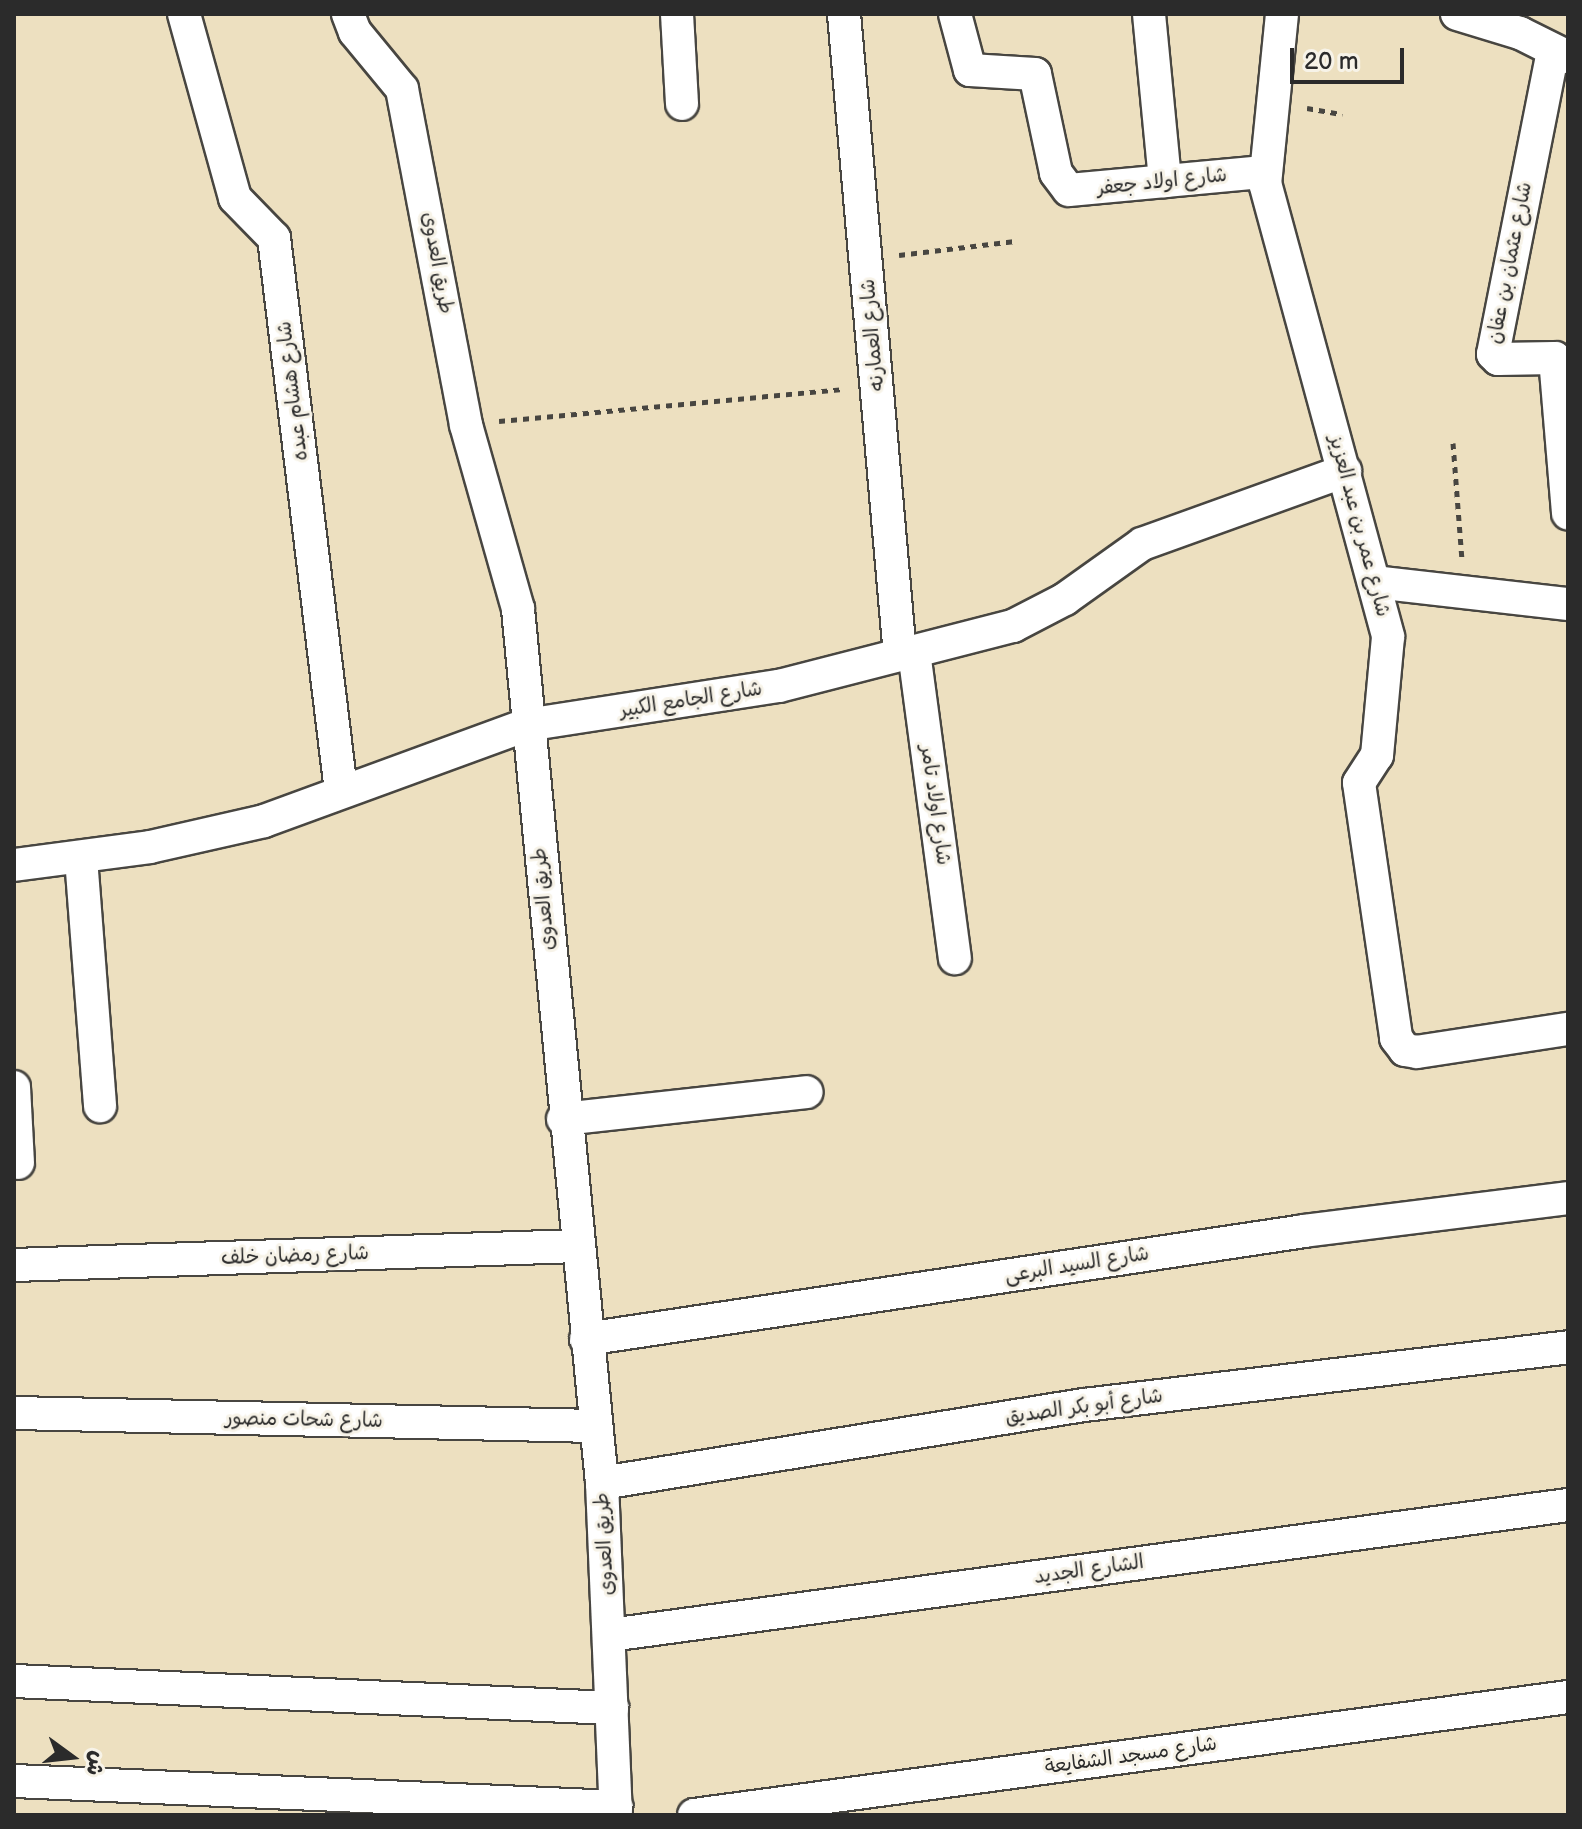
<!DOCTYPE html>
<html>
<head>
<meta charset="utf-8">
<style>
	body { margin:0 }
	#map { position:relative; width:1582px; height:1829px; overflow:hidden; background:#ede0c0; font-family:"Balsamiq Sans","Playpen Sans Arabic",sans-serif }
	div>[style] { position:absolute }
	.path>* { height:5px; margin-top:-2.5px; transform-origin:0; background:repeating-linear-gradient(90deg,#484641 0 6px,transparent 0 12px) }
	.roads { filter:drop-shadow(2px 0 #484641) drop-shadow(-2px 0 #484641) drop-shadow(0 2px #484641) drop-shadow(0 -2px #484641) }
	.minor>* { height:32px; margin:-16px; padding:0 16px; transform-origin:16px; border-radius:16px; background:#fff }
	span { translate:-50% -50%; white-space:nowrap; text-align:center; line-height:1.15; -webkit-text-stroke:6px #f7f3e8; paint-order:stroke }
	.street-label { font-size:20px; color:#2b2b2b }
	.frame { position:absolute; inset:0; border:16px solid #2b2b2b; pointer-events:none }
	.north { position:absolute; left:32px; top:1717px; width:80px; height:80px; -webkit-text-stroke:6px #f7f3e8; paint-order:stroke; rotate:105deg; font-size:22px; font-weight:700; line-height:32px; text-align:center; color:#2b2b2b }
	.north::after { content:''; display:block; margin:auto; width:28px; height:36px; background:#2b2b2b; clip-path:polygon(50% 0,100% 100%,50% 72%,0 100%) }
	.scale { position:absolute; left:1290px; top:48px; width:114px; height:36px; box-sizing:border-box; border:4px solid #2b2b2b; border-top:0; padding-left:10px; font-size:24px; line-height:28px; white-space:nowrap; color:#2b2b2b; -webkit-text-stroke:6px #f7f3e8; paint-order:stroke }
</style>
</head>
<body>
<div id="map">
	<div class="path">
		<div style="left:1307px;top:108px;width:36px;rotate:10deg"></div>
		<div style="left:899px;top:255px;width:117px;rotate:-6.9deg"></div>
		<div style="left:499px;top:421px;width:345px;rotate:-5.3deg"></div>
		<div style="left:1453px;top:443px;width:117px;rotate:85.6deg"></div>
	</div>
	<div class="roads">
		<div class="minor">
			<div style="left:184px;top:14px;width:191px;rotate:74.5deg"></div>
			<div style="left:235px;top:198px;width:56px;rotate:45.7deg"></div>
			<div style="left:274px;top:238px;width:557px;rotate:83.09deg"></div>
			<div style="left:348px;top:14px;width:19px;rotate:69deg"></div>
			<div style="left:355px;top:32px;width:74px;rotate:50.5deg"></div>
			<div style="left:402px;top:89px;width:342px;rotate:79.2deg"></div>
			<div style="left:466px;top:425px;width:191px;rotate:74.2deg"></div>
			<div style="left:518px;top:609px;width:878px;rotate:84.51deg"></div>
			<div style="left:602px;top:1483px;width:332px;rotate:87.6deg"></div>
			<div style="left:677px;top:14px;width:90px;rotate:86.8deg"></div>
			<div style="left:844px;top:14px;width:643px;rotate:85.01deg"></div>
			<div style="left:955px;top:14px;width:58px;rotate:75deg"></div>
			<div style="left:970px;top:70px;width:65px;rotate:3.5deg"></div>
			<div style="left:1035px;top:74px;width:101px;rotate:78deg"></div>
			<div style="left:1056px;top:173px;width:21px;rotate:53deg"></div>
			<div style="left:1069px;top:190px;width:196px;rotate:-5.3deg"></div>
			<div style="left:1149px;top:14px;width:168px;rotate:84.5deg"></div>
			<div style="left:1282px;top:14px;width:170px;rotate:95.7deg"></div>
			<div style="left:1265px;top:183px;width:470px;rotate:74.8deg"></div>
			<div style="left:1388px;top:637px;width:119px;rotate:95.3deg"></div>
			<div style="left:1377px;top:755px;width:33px;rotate:123deg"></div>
			<div style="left:1359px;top:783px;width:258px;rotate:81.7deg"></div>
			<div style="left:1396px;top:1038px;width:15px;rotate:53deg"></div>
			<div style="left:1405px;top:1050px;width:12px;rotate:9deg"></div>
			<div style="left:1417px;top:1052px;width:153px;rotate:-8.7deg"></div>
			<div style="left:1457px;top:14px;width:66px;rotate:16.8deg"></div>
			<div style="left:1520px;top:33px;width:54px;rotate:26.6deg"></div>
			<div style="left:1553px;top:51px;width:309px;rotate:101.2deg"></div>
			<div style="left:1493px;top:354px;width:7px;rotate:45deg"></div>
			<div style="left:1498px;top:359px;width:57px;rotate:-1deg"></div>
			<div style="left:1555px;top:358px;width:156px;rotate:85.2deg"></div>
			<div style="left:1374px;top:582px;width:195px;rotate:6.5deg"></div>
			<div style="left:914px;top:652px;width:309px;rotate:82.4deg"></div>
			<div style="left:81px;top:858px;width:249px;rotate:85.6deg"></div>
			<div style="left:14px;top:865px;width:137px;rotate:-7.5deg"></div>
			<div style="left:150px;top:847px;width:117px;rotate:-12.8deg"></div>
			<div style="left:264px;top:821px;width:279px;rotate:-20.1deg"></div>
			<div style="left:526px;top:725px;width:256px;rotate:-8.8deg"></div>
			<div style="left:779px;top:686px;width:242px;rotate:-14.4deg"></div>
			<div style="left:1013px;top:626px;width:59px;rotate:-27.4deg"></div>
			<div style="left:1065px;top:599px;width:95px;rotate:-35.5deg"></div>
			<div style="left:1142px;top:544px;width:216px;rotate:-19.8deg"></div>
			<div style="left:14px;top:1087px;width:76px;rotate:87deg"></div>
			<div style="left:563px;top:1119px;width:245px;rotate:-6.3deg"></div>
			<div style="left:14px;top:1265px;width:563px;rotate:-1.93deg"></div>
			<div style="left:586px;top:1339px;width:726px;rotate:-8.55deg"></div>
			<div style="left:1304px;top:1231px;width:266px;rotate:-7.1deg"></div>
			<div style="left:14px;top:1413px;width:581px;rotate:1.28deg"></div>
			<div style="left:602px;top:1483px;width:488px;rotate:-9.2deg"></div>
			<div style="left:1084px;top:1405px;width:487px;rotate:-6.8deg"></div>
			<div style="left:610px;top:1635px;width:967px;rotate:-7.73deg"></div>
			<div style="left:14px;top:1681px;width:599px;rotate:2.59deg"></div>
			<div style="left:14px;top:1781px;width:603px;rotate:2.47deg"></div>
			<div style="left:694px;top:1815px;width:882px;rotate:-7.69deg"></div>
		</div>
	</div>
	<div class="street-label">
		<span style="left:1162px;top:182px;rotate:-6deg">شارع اولاد جعفر</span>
		<span style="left:437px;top:263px;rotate:80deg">طريق العدوى</span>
		<span style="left:1510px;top:263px;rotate:-79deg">شارع عثمان بن عفان</span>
		<span style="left:873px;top:335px;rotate:-95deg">شارع العمارنه</span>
		<span style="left:293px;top:391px;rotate:-97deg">شارع هشام عبده</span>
		<span style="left:1359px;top:526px;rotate:75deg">شارع عمر بن عبد العزيز</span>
		<span style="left:691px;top:700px;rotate:-9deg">شارع الجامع الكبير</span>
		<span style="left:935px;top:805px;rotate:82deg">شارع اولاد تامر</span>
		<span style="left:544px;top:899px;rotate:-95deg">طريق العدوى</span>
		<span style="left:295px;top:1256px;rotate:-2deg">شارع رمضان خلف</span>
		<span style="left:1077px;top:1265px;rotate:-9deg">شارع السيد البرعى</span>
		<span style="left:1084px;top:1407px;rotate:-8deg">شارع أبو بكر الصديق</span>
		<span style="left:304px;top:1420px;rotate:1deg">شارع شحات منصور</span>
		<span style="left:605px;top:1544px;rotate:-93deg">طريق العدوى</span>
		<span style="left:1089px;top:1570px;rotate:-8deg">الشارع الجديد</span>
		<span style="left:1131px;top:1756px;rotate:-8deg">شارع مسجد الشفايعة</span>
	</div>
	<div class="frame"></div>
	<div class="north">ش</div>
	<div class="scale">20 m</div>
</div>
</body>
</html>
